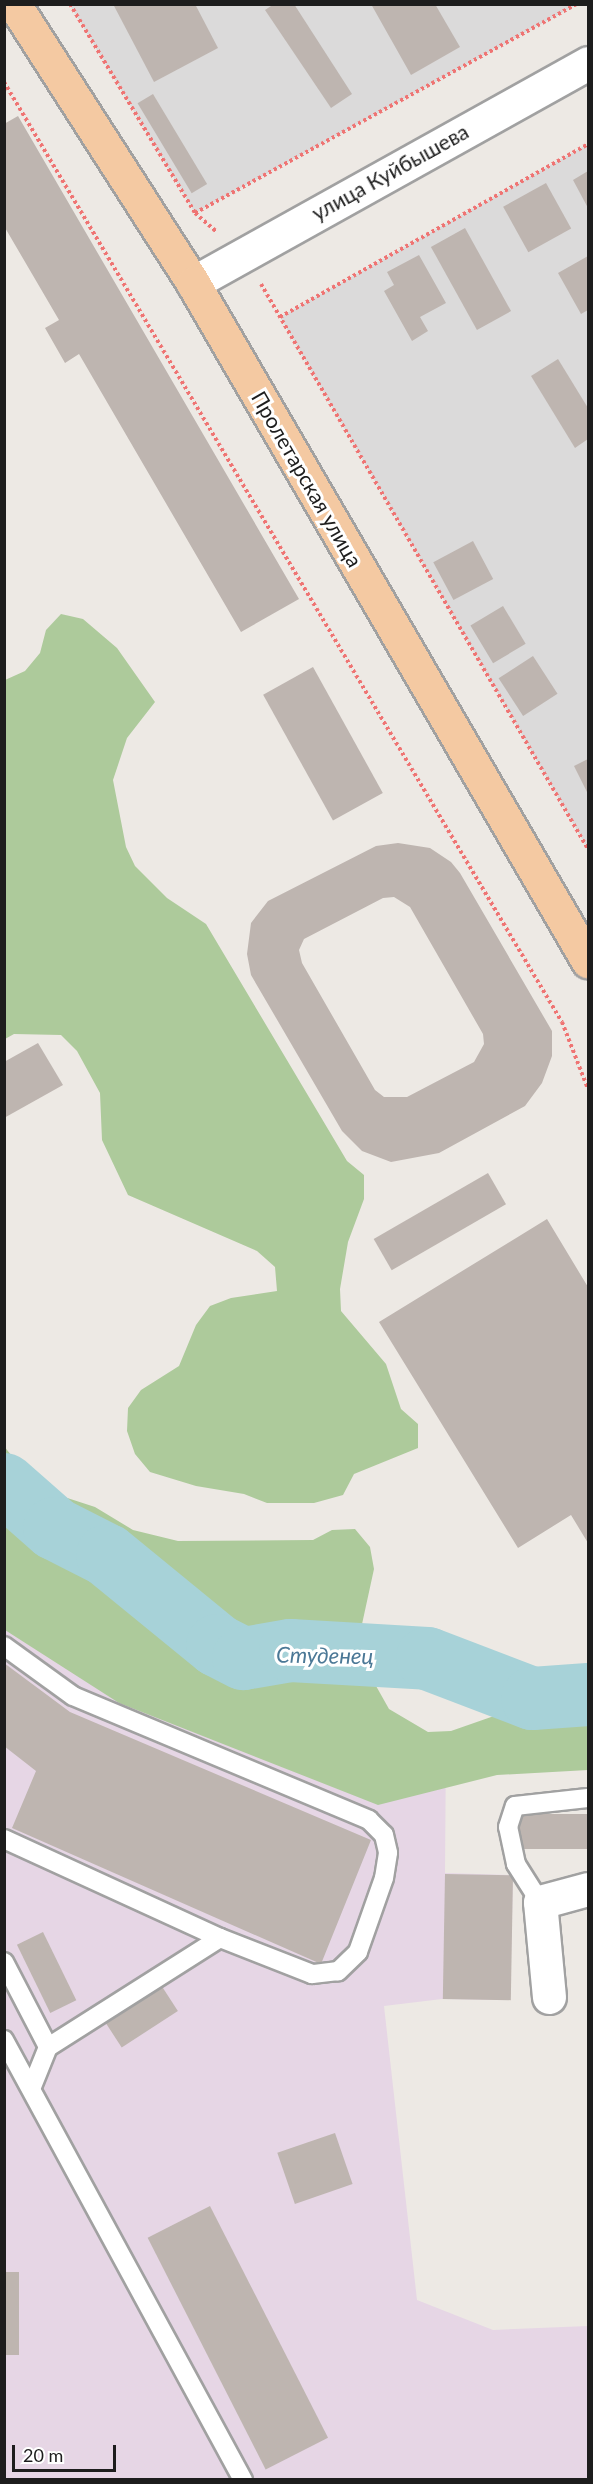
<!DOCTYPE html>
<html>
<head>
<meta charset="utf-8">
<style>
	body { margin:0 }
	#map { position:relative; width:593px; height:2484px; overflow:hidden; background:#ede9e4; font-family:Lato,sans-serif }
	div>[style] { position:absolute }
	.residential>* { inset:0; background:#dbdada }
	.industrial>* { inset:0; background:#e6d6e5 }
	.forest>* { inset:0; background:#adca9b }
	.river>* { height:63px; margin:-31.5px; padding:0 31.5px; transform-origin:31.5px; border-radius:31.5px; background:#a7d2d8 }
	.building>* { inset:0; background:#beb5b0; transform-origin:0 0 }
	.path>* { height:4px; margin-top:-2px; transform-origin:0; background:repeating-linear-gradient(90deg,#ef7473 0 3px,transparent 0 6px) }
	.roads { filter:drop-shadow(2px 0 #a1a1a1) drop-shadow(-2px 0 #a1a1a1) drop-shadow(0 2px #a1a1a1) drop-shadow(0 -2px #a1a1a1) }
	.service>* { height:18px; margin:-9px; padding:0 9px; transform-origin:9px; border-radius:9px; background:#fff }
	.minor>* { height:33px; margin:-16.5px; padding:0 16.5px; transform-origin:16.5px; border-radius:16.5px; background:#fff }
	.primary>* { height:33px; margin:-16.5px; padding:0 16.5px; transform-origin:16.5px; border-radius:16.5px; background:#f4c9a2 }
	span { translate:-50% -50%; white-space:nowrap; text-align:center; line-height:1.15; -webkit-text-stroke:6px #fff; paint-order:stroke }
	.street-label { font-size:21px; color:#1d1d1d }
	.water-label { font-size:22px; color:#4b7896; font-style:italic }
	.frame { position:absolute; inset:0; border:6px solid #1d1d1d; pointer-events:none }
	.scale { position:absolute; left:12px; top:2445px; width:104px; height:27px; box-sizing:border-box; border:3px solid #1d1d1d; border-top:0; padding-left:8px; font-size:18px; line-height:21px; white-space:nowrap; color:#1d1d1d; -webkit-text-stroke:4px #fff; paint-order:stroke }
</style>
</head>
<body>
<div id="map">
	<div class="residential">
		<div style="clip-path:polygon(70px 5px,576px 5px,195px 213px)"></div>
		<div style="clip-path:polygon(588px 144px,588px 849px,280px 317px)"></div>
	</div>
	<div class="industrial">
		<div style="clip-path:polygon(4px 1605px,446px 1742px,445px 1873px,513px 1875px,510px 2000px,442px 1999px,384px 2006px,417px 2300px,493px 2330px,588px 2326px,588px 2479px,5px 2479px)"></div>
	</div>
	<div class="forest">
		<div style="clip-path:polygon(61px 614px,83px 619px,117px 648px,155px 702px,127px 738px,113px 780px,126px 847px,135px 866px,167px 898px,206px 924px,347px 1161px,364px 1175px,364px 1199px,348px 1242px,340px 1289px,341px 1311px,386px 1364px,401px 1409px,418px 1424px,418px 1448px,354px 1474px,343px 1495px,314px 1503px,267px 1503px,244px 1494px,196px 1486px,150px 1472px,135px 1454px,127px 1431px,128px 1408px,141px 1390px,179px 1366px,196px 1325px,210px 1306px,231px 1298px,277px 1291px,275px 1267px,257px 1251px,128px 1195px,102px 1140px,100px 1093px,77px 1051px,61px 1035px,14px 1034px,5px 1039px,5px 680px,25px 671px,40px 653px,46px 630px)"></div>
		<div style="clip-path:polygon(4px 1446px,18px 1464px,52px 1493px,95px 1507px,133px 1530px,178px 1541px,313px 1540px,332px 1530px,355px 1529px,370px 1547px,374px 1569px,359px 1638px,362px 1661px,389px 1709px,428px 1732px,451px 1731px,494px 1716px,511px 1699px,552px 1677px,588px 1678px,588px 1770px,497px 1775px,378px 1805px,119px 1703px,5px 1630px)"></div>
	</div>
	<div class="river">
		<div style="left:4px;top:1484px;width:67px;rotate:41.3deg"></div>
		<div style="left:54px;top:1528px;width:59px;rotate:27deg"></div>
		<div style="left:107px;top:1555px;width:142px;rotate:39.3deg"></div>
		<div style="left:217px;top:1645px;width:29px;rotate:27deg"></div>
		<div style="left:243px;top:1658px;width:48px;rotate:-9.7deg"></div>
		<div style="left:290px;top:1650px;width:137px;rotate:3.3deg"></div>
		<div style="left:427px;top:1658px;width:112px;rotate:20.9deg"></div>
		<div style="left:532px;top:1698px;width:56px;rotate:-4.1deg"></div>
	</div>
	<div class="building">
		<div style="clip-path:polygon(113px 4px,195px 4px,218px 48px,154px 82px)"></div>
		<div style="clip-path:polygon(274px 4px,294px 4px,352px 94px,331px 108px,265px 10px)"></div>
		<div style="clip-path:polygon(371px 4px,435px 4px,460px 47px,411px 75px)"></div>
		<div style="left:153px;top:94px;width:105px;height:18px;rotate:59deg"></div>
		<div style="clip-path:polygon(18px 116px,299px 599px,241px 632px,79px 354px,65px 363px,45px 328px,59px 320px,4px 226px,4px 124px)"></div>
		<div style="clip-path:polygon(588px 171px,588px 208px,573px 180px)"></div>
		<div style="left:546px;top:183px;width:52px;height:49px;rotate:61deg"></div>
		<div style="left:465px;top:228px;width:95px;height:39px;rotate:61deg"></div>
		<div style="clip-path:polygon(419px 255px,446px 303px,420px 317px,428px 331px,412px 341px,384px 291px,394px 285px,387px 272px)"></div>
		<div style="clip-path:polygon(588px 256px,588px 310px,581px 314px,558px 273px)"></div>
		<div style="clip-path:polygon(558px 359px,588px 408px,588px 439px,575px 448px,531px 376px)"></div>
		<div style="left:473px;top:541px;width:43px;height:45px;rotate:62deg"></div>
		<div style="left:503px;top:606px;width:44px;height:38px;rotate:59deg"></div>
		<div style="left:533px;top:656px;width:45px;height:41px;rotate:57deg"></div>
		<div style="left:313px;top:667px;width:144px;height:57px;rotate:61deg"></div>
		<div style="clip-path:polygon(588px 759px,588px 794px,574px 766px)"></div>
		<div style="clip-path:polygon(evenodd,398px 843px,430px 848px,451px 862px,460px 873px,552px 1031px,552px 1056px,542px 1083px,525px 1106px,439px 1153px,391px 1162px,362px 1151px,342px 1131px,251px 975px,247px 954px,251px 923px,268px 901px,376px 846px,398px 843px,394px 897px,410px 907px,483px 1034px,484px 1044px,474px 1062px,407px 1097px,384px 1097px,375px 1090px,302px 963px,299px 950px,304px 939px,383px 898px,394px 897px)"></div>
		<div style="clip-path:polygon(38px 1043px,63px 1085px,4px 1118px,4px 1062px)"></div>
		<div style="left:488px;top:1173px;width:36px;height:132px;rotate:60deg"></div>
		<div style="clip-path:polygon(547px 1219px,588px 1287px,588px 1543px,571px 1515px,518px 1548px,379px 1322px)"></div>
		<div style="clip-path:polygon(4px 1663px,70px 1712px,371px 1840px,321px 1964px,12px 1828px,36px 1771px,4px 1746px)"></div>
		<div style="left:588px;top:1814px;width:35px;height:69px;rotate:90deg"></div>
		<div style="left:445px;top:1874px;width:68px;height:125px;rotate:1deg"></div>
		<div style="left:43px;top:1932px;width:76px;height:29px;rotate:64deg"></div>
		<div style="left:161px;top:1985px;width:31px;height:67px;rotate:57deg"></div>
		<div style="left:335px;top:2133px;width:54px;height:61px;rotate:71deg"></div>
		<div style="left:210px;top:2206px;width:260px;height:70px;rotate:63deg"></div>
		<div style="left:5px;top:2272px;width:14px;height:83px"></div>
	</div>
	<div class="path">
		<div style="left:70px;top:4px;width:244px;rotate:59.1deg"></div>
		<div style="left:195px;top:213px;width:28px;rotate:41deg"></div>
		<div style="left:4px;top:82px;width:1093px;rotate:59.31deg"></div>
		<div style="left:562px;top:1022px;width:72px;rotate:68.8deg"></div>
		<div style="left:195px;top:213px;width:435px;rotate:-28.7deg"></div>
		<div style="left:261px;top:284px;width:653px;rotate:59.94deg"></div>
		<div style="left:280px;top:317px;width:353px;rotate:-29.3deg"></div>
	</div>
	<div class="roads">
		<div class="service">
			<div style="left:4px;top:1646px;width:85px;rotate:35.9deg"></div>
			<div style="left:73px;top:1696px;width:321px;rotate:22.7deg"></div>
			<div style="left:369px;top:1820px;width:21px;rotate:45deg"></div>
			<div style="left:384px;top:1835px;width:18px;rotate:77deg"></div>
			<div style="left:388px;top:1853px;width:25px;rotate:99deg"></div>
			<div style="left:384px;top:1878px;width:78px;rotate:109.4deg"></div>
			<div style="left:358px;top:1952px;width:28px;rotate:136deg"></div>
			<div style="left:338px;top:1971px;width:26px;rotate:173deg"></div>
			<div style="left:312px;top:1974px;width:99px;rotate:-158.6deg"></div>
			<div style="left:4px;top:1839px;width:238px;rotate:24.6deg"></div>
			<div style="left:220px;top:1938px;width:204px;rotate:147.6deg"></div>
			<div style="left:540px;top:1902px;width:45px;rotate:-122.3deg"></div>
			<div style="left:516px;top:1864px;width:38px;rotate:-102deg"></div>
			<div style="left:508px;top:1827px;width:22px;rotate:-72deg"></div>
			<div style="left:515px;top:1806px;width:73px;rotate:-6.3deg"></div>
			<div style="left:4px;top:1962px;width:96px;rotate:62.6deg"></div>
			<div style="left:48px;top:2047px;width:45px;rotate:112deg"></div>
			<div style="left:4px;top:2040px;width:501px;rotate:61.49deg"></div>
		</div>
		<div class="minor">
			<div style="left:193px;top:283px;width:452px;rotate:-29.1deg"></div>
			<div style="left:549px;top:1997px;width:95px;rotate:-95.4deg"></div>
			<div style="left:540px;top:1902px;width:50px;rotate:-15.2deg"></div>
		</div>
		<div class="primary">
			<div style="left:14px;top:4px;width:331px;rotate:57.3deg"></div>
			<div style="left:193px;top:283px;width:785px;rotate:59.78deg"></div>
		</div>
	</div>
	<div class="street-label">
		<span style="left:390px;top:172px;rotate:-29deg">улица Куйбышева</span>
		<span style="left:307px;top:479px;rotate:60deg">Пролетарская улица</span>
	</div>
	<div class="water-label">
		<span style="left:325px;top:1655px;rotate:1deg">Студенец</span>
	</div>
	<div class="frame"></div>
	<div class="scale">20 m</div>
</div>
</body>
</html>
